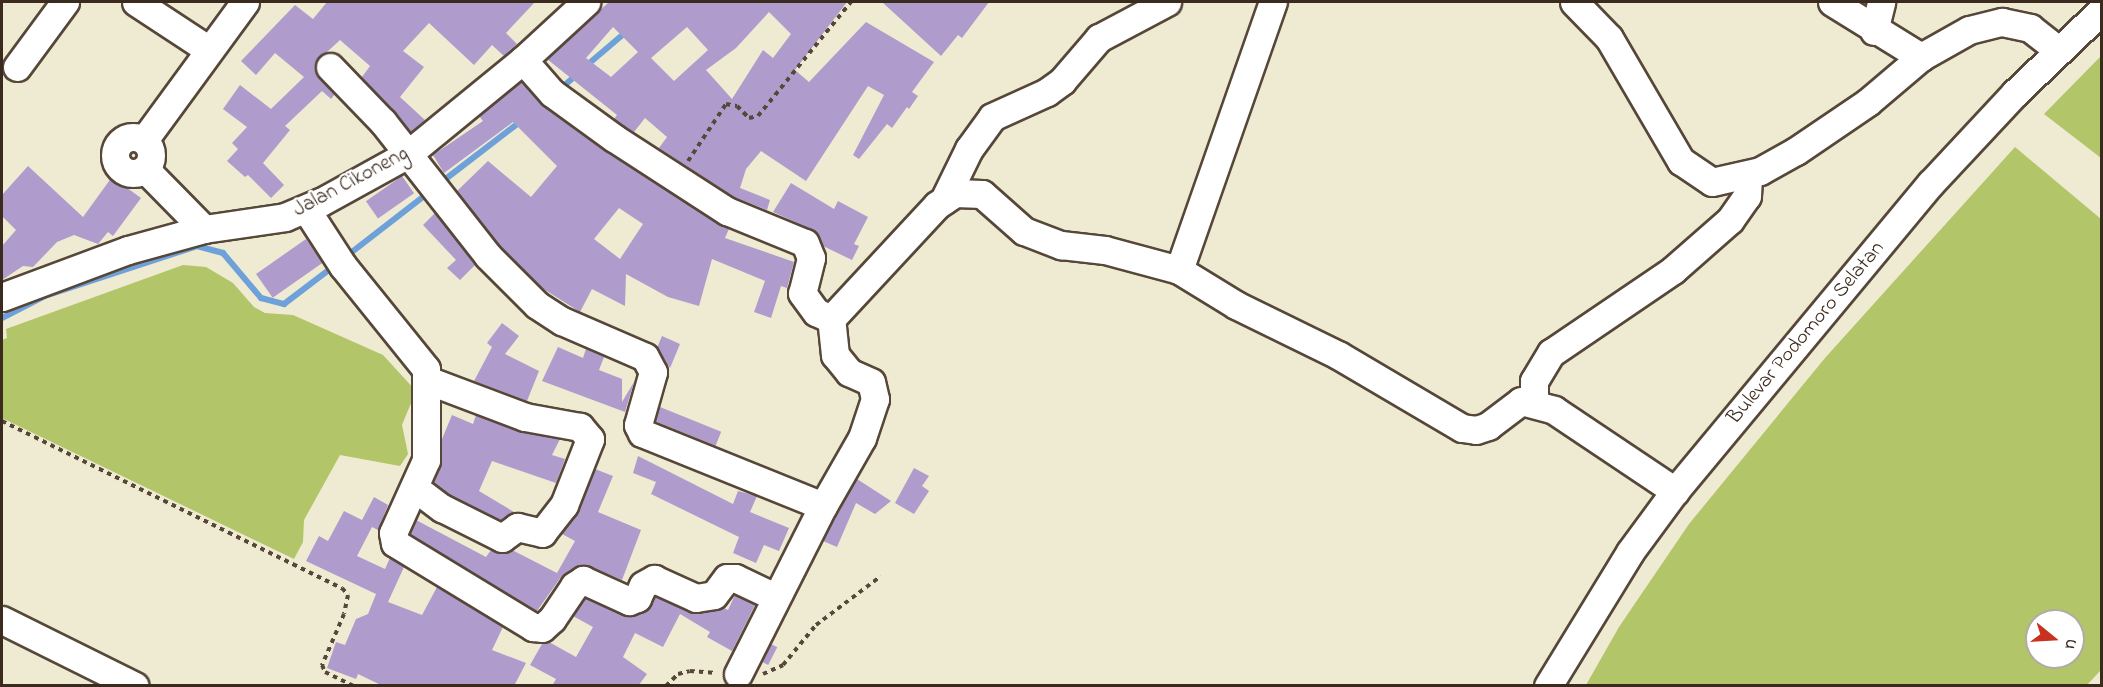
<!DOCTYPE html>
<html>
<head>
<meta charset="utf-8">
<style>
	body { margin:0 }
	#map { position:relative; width:2103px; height:687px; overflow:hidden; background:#efead2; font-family:"Indie Flower",sans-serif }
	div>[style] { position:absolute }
	.green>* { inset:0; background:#b2c569 }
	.stream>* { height:6px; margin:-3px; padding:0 3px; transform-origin:3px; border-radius:3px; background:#6ea1d9 }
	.building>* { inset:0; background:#af9ccc; transform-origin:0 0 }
	.path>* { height:4px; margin-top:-2px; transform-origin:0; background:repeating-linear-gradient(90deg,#564739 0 4.5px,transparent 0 9px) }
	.roads { filter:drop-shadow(2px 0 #564739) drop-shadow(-2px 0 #564739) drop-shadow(0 2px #564739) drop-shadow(0 -2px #564739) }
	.minor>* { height:27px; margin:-13.5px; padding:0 13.5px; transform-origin:13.5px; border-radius:13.5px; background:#fff }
	.minor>.ring { margin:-13.5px; padding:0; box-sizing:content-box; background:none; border:27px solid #fff; border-radius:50% }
	span { translate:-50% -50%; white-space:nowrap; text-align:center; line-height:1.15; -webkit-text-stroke:4.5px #fff; paint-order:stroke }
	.street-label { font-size:21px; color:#3b2a1e }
	.frame { position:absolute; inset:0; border:3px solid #3b2a1e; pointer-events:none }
	.north { position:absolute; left:2025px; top:609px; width:60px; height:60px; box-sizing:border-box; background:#fff; border:2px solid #b1aaa5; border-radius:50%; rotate:108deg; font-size:16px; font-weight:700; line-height:24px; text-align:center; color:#3b2a1e }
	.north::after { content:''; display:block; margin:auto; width:21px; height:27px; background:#c8321e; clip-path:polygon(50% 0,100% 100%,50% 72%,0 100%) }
</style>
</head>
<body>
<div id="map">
	<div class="green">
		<div style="clip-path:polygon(2101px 56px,2101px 158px,2044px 114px)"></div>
		<div style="clip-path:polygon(evenodd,2015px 147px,2101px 219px,2101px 670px,2086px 686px,1586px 685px,1619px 627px,1689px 524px,1825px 358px,2015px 147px,2037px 621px,2073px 621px,2073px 657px,2037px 657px,2037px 621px)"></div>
		<div style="clip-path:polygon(183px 265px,206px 267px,233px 283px,254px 307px,265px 313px,293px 315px,383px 355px,416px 391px,402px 425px,408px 454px,400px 466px,340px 455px,304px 520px,303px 542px,294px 559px,2px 418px,2px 340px,7px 338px,6px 329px)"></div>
	</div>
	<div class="stream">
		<div style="left:586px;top:66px;width:52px;rotate:-40.4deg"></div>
		<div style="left:559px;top:90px;width:23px;rotate:-41deg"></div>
		<div style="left:439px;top:184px;width:103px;rotate:-37.5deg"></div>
		<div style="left:344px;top:258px;width:106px;rotate:-37.7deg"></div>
		<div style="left:2px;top:318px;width:48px;rotate:-27.1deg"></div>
		<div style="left:45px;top:296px;width:160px;rotate:-18.2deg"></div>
		<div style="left:197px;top:246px;width:27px;rotate:15deg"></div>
		<div style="left:223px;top:253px;width:59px;rotate:49.8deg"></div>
		<div style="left:261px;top:298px;width:24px;rotate:15deg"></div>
		<div style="left:284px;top:304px;width:63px;rotate:-37.2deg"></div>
	</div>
	<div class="building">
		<div style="clip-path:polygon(327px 2px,535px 2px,506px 33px,517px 44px,504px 56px,492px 45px,474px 65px,429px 23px,403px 51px,424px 67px,400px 97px,425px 120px,411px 132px,362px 77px,370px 66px,340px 40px,315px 63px,318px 77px,335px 94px,331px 99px,322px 91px,285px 126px,290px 130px,263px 163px,284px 185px,271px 198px,248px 175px,245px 177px,227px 161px,238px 149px,232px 143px,247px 127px,223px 109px,240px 85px,271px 109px,304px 77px,275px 53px,256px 75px,241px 61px,295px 5px,313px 19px)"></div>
		<div style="clip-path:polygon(evenodd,609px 2px,847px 2px,795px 70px,809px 82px,866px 22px,934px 62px,912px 92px,918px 96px,909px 109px,907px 107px,892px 128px,887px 124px,859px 159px,853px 155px,884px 95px,868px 86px,806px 181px,761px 151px,746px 169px,740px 188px,770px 200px,767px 210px,734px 197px,659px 148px,667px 137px,645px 118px,634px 132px,623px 125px,614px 119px,617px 115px,547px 59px,609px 2px,769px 12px,791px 34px,773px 58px,763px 50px,732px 99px,706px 70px,736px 48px,769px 12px,609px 2px,613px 27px,638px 52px,611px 77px,586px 58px,613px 27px,609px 2px,687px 27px,708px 50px,674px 81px,651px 58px,687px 27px)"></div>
		<div style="clip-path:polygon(882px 2px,989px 2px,962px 38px,958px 35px,941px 56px)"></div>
		<div style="clip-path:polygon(evenodd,521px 82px,543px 106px,605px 151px,729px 229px,725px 238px,794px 262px,787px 288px,781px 286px,771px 318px,754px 312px,765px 281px,712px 259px,699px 306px,668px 297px,626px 274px,625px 306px,592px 289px,580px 312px,542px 288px,500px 246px,457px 191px,488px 161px,531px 197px,557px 166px,513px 122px,444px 173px,433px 155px,483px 121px,479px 116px,521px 82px,619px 208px,643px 224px,620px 259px,594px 239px,619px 208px)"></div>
		<div style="clip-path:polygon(28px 166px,83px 217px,112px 177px,141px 198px,113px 236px,108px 232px,98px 244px,74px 235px,57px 242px,33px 267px,23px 266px,2px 280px,2px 246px,16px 230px,2px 216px,2px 195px)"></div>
		<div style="left:402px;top:176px;width:21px;height:44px;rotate:55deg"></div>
		<div style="clip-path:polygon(791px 183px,834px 209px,838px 201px,868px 217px,854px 244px,859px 246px,852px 260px,823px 246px,811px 229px,773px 212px)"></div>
		<div style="clip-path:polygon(435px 213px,475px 265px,460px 280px,447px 268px,456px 260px,423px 225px)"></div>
		<div style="left:306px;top:239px;width:29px;height:61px;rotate:55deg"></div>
		<div style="clip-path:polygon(502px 323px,519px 336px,505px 354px,539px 371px,527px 401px,474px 381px,492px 347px,487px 343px)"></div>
		<div style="clip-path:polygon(662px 336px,680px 344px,670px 368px,657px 348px)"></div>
		<div style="clip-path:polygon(558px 347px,583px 358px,586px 349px,604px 357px,599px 370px,622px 379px,622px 402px,634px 382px,625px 412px,542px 381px)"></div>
		<div style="left:660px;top:407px;width:66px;height:15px;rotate:22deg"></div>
		<div style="clip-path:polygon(452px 415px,473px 424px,476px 415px,520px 432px,560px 439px,552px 455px,565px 459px,556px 483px,492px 461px,479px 491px,514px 512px,500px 520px,450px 495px,433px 482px,442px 460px,442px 439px)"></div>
		<div style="clip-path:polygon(638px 456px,733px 504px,738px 491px,757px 496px,750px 512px,789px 528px,779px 551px,764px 545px,756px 563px,733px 553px,739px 537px,651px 494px,656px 482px,633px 473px)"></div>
		<div style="clip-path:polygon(914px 468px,929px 476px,922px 486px,929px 491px,914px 514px,895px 503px)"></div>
		<div style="clip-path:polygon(595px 469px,613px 476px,598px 512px,641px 530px,622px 580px,589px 566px,575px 567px,561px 577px,537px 611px,410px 534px,416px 520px,486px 557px,491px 550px,503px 554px,512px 550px,557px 573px,575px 541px,562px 534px,579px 511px)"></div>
		<div style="clip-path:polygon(857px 479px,891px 501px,875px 514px,856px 503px,837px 547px,823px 541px)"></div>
		<div style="clip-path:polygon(374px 497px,388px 505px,378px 530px,372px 527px,357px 556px,385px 569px,390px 558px,404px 567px,388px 602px,422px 615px,437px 587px,503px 627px,492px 650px,526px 663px,514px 686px,383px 686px,358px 674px,356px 679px,327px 668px,336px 642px,345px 645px,356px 619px,368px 614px,376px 594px,306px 561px,319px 536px,328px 541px,344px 511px,362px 520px)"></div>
		<div style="clip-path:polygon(735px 595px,755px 605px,732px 651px,707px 637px,710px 632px,680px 614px,663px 647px,635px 633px,623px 657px,647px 674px,638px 686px,552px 686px,556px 679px,530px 665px,542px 644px,549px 642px,576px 657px,593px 627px,573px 616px,585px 598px,629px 617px,643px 612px,655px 597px,698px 614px,722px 607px,728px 610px)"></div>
		<div style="left:771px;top:644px;width:7px;height:20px;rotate:27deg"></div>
	</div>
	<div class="path">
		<div style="left:688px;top:161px;width:69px;rotate:-56.3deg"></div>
		<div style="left:726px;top:104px;width:11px;rotate:10deg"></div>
		<div style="left:737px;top:106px;width:17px;rotate:45deg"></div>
		<div style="left:749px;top:118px;width:9px;rotate:-13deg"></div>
		<div style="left:758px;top:116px;width:147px;rotate:-50.8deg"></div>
		<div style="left:2px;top:421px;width:379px;rotate:26.2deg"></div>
		<div style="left:342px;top:588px;width:9px;rotate:49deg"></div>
		<div style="left:348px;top:595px;width:19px;rotate:102deg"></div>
		<div style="left:344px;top:614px;width:56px;rotate:113.3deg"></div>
		<div style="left:322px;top:665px;width:8px;rotate:67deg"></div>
		<div style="left:325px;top:672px;width:32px;rotate:26deg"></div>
		<div style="left:763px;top:674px;width:22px;rotate:-24deg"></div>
		<div style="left:783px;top:665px;width:52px;rotate:-50.5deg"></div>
		<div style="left:816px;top:625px;width:81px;rotate:-37deg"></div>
		<div style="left:666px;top:686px;width:17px;rotate:-45deg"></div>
		<div style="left:678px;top:674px;width:12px;rotate:-14deg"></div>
		<div style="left:690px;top:671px;width:27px;rotate:4deg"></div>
	</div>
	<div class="roads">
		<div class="minor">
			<div style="left:136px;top:2px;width:87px;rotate:33.3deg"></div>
			<div style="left:1574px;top:2px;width:50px;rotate:45.8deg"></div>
			<div style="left:1609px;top:38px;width:143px;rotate:59.7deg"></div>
			<div style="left:1681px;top:161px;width:37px;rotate:34deg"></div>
			<div style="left:1712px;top:182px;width:49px;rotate:-12.9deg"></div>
			<div style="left:1760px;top:171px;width:41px;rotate:-29.1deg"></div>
			<div style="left:1796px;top:151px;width:87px;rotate:-34.2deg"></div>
			<div style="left:1868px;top:102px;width:70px;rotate:-40.3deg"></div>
			<div style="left:1832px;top:2px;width:105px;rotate:31.7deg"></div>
			<div style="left:1921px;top:57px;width:55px;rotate:-29.4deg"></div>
			<div style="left:1969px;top:30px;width:34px;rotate:-14deg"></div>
			<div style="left:2002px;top:22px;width:29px;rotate:12deg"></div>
			<div style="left:2030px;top:28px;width:36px;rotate:38deg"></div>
			<div style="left:1874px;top:31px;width:30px;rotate:-76deg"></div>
			<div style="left:523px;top:60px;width:44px;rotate:48.7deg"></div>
			<div style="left:552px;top:93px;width:77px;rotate:36deg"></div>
			<div style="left:614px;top:138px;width:135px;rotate:32.9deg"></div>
			<div style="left:727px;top:211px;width:84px;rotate:22.3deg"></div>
			<div style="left:805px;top:243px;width:16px;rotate:68deg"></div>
			<div style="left:811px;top:258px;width:36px;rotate:104deg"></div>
			<div style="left:802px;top:293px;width:24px;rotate:54deg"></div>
			<div style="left:816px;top:312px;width:17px;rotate:25deg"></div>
			<div style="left:17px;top:67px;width:81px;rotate:-53.6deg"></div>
			<div style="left:330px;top:67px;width:76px;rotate:46.1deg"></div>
			<div style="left:383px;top:122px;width:170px;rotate:51.9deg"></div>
			<div style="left:488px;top:256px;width:69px;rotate:45deg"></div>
			<div style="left:537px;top:305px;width:30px;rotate:33deg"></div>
			<div style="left:562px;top:321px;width:90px;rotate:23.4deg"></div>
			<div style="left:645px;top:357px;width:17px;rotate:62deg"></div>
			<div style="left:653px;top:372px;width:55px;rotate:105.8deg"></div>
			<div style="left:638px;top:425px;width:9px;rotate:63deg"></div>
			<div style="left:642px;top:433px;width:195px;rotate:22deg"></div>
			<div class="ring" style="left:115px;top:137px;width:9px;height:9px"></div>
			<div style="left:144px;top:140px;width:171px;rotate:-53.8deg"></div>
			<div style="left:145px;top:169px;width:84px;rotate:45.5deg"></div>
			<div style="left:944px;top:200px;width:57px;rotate:-63.9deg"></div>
			<div style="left:969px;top:149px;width:39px;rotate:-54deg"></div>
			<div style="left:992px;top:117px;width:60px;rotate:-24.4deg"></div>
			<div style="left:1047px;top:92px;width:19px;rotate:-36deg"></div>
			<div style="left:1062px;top:81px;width:57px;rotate:-49.3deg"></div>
			<div style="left:1099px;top:38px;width:77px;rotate:-27.9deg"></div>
			<div style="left:306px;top:209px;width:68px;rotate:57deg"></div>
			<div style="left:343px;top:266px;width:132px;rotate:51.1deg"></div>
			<div style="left:426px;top:369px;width:91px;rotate:90deg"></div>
			<div style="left:426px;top:460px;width:80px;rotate:114.3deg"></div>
			<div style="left:393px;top:533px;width:10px;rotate:79deg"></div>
			<div style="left:395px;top:543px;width:162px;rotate:31.3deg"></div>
			<div style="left:533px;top:627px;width:9px;rotate:6deg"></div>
			<div style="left:542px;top:628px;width:13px;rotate:-42deg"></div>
			<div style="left:552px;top:619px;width:40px;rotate:-56deg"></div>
			<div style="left:574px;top:586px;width:11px;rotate:-34deg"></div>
			<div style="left:583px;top:580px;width:51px;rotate:24.5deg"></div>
			<div style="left:629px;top:601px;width:9px;rotate:-21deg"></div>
			<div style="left:637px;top:598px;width:14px;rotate:-65deg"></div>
			<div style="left:643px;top:585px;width:13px;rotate:-29deg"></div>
			<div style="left:654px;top:579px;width:46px;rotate:24.3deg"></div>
			<div style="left:696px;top:598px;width:18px;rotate:-9deg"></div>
			<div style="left:714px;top:595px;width:21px;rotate:-53deg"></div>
			<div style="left:727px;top:578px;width:8px"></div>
			<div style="left:735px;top:578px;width:44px;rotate:25.4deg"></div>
			<div style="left:1179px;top:270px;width:284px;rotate:-70.7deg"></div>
			<div style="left:2px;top:297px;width:134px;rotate:-20.5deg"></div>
			<div style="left:128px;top:250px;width:79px;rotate:-15.4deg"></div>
			<div style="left:204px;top:229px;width:82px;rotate:-8.4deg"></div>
			<div style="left:285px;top:217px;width:39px;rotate:-23deg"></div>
			<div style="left:321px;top:202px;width:99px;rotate:-28.9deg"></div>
			<div style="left:408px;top:154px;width:149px;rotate:-39.3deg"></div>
			<div style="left:523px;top:60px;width:86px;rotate:-42.6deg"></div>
			<div style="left:1534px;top:402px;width:21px;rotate:-90deg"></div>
			<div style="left:1534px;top:381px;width:33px;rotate:-59deg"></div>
			<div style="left:1551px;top:353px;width:148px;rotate:-34.2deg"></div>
			<div style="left:1673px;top:270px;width:76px;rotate:-41.3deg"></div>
			<div style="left:1730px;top:220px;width:29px;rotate:-55deg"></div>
			<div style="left:1747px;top:196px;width:20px;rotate:-87deg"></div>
			<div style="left:415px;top:488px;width:34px;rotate:37deg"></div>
			<div style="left:442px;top:508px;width:67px;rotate:26.6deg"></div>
			<div style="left:502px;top:538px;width:19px;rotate:-36deg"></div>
			<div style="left:517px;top:527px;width:26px;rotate:13deg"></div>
			<div style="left:542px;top:533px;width:36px;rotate:-52deg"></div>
			<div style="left:564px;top:505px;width:71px;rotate:-68.5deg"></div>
			<div style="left:590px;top:439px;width:16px;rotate:-130deg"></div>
			<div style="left:580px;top:427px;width:56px;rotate:-169.7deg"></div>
			<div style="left:525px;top:417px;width:105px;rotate:-159.3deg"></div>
			<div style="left:2px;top:620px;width:148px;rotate:26.4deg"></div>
			<div style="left:738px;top:674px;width:188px;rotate:-63.2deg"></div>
			<div style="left:823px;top:506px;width:78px;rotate:-60.2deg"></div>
			<div style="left:862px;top:438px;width:41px;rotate:-71.6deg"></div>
			<div style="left:875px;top:399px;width:17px;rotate:-103deg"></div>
			<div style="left:871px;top:382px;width:24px;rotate:-156deg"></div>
			<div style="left:849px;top:372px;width:22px;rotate:-129deg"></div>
			<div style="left:835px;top:355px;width:36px;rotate:-96deg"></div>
			<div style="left:831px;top:319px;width:156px;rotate:-47.1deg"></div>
			<div style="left:937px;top:205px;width:22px;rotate:-34deg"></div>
			<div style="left:955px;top:193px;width:27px;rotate:2deg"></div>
			<div style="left:982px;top:194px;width:56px;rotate:41.4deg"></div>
			<div style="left:1024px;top:231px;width:40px;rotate:21deg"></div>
			<div style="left:1061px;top:245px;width:44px;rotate:6.5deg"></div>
			<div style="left:1105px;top:250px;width:77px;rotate:15.1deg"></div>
			<div style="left:1179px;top:270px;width:67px;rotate:31.6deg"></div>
			<div style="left:1236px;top:305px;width:114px;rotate:26.1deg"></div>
			<div style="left:1338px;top:355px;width:144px;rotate:30.5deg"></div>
			<div style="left:1462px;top:428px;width:14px;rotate:8deg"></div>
			<div style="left:1476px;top:430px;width:13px;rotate:-18deg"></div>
			<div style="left:1488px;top:426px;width:41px;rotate:-37.1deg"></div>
			<div style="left:1521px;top:401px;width:34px;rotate:15deg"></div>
			<div style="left:1554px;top:410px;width:146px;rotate:33.8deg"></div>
			<div style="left:1548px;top:686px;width:157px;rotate:-58.5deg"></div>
			<div style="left:1630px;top:552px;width:76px;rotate:-53.6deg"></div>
			<div style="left:1675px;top:491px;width:400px;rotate:-50.3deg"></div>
			<div style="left:1931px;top:183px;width:123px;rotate:-47deg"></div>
			<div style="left:2015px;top:93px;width:120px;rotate:-43.7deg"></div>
		</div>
	</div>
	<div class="street-label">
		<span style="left:351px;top:182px;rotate:-28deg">Jalan Cikoneng</span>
		<span style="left:1806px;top:333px;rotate:-50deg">Bulevar Podomoro Selatan</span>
	</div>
	<div class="frame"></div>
	<div class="north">U</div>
</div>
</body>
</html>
